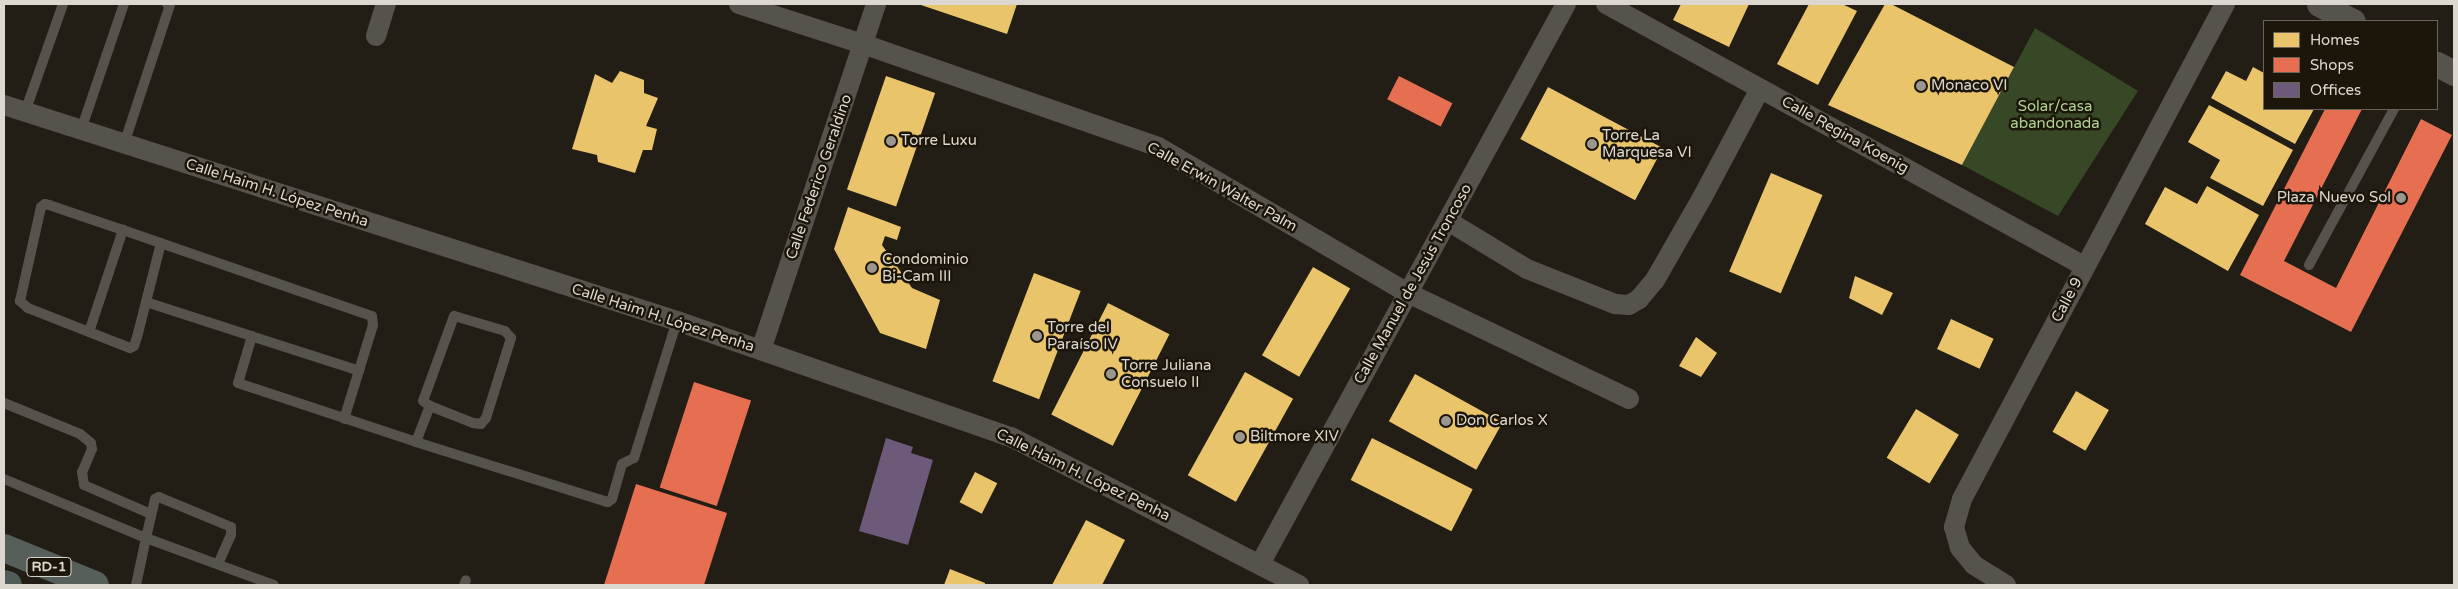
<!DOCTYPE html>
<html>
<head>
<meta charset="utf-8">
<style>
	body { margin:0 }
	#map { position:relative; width:2458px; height:589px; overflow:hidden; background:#221e16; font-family:"Varela Round",sans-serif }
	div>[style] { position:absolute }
	.green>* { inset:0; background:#364825 }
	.homes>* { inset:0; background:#e9c46a; transform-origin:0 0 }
	.shops>* { inset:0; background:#e76f51; transform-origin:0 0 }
	.offices>* { inset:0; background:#6d597a }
	.service>* { height:10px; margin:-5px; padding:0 5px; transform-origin:5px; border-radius:5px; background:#56534c }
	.minor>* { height:20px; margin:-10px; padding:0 10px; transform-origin:10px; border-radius:10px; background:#56534c }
	.tertiary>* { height:25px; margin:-12.5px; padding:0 12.5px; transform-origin:12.5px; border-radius:12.5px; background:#56534c }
	.primary>* { height:28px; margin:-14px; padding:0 14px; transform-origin:14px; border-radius:14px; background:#565f5a }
	.trunk>* { height:28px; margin:-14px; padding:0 14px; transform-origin:14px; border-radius:14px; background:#515c58 }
	.dots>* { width:14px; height:14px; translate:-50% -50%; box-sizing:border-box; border:2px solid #1c1509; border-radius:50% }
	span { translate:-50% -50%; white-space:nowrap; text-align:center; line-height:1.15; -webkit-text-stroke:5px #1c1509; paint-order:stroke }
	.shield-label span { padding:1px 4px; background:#1c1509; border:1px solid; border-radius:4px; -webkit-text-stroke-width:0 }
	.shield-label { font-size:14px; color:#ddd8cf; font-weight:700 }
	.poi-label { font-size:15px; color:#ddd8cf }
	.left { translate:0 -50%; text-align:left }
	.right { translate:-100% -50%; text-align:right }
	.park-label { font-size:15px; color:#add390 }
	.street-label { font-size:15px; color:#ddd8cf }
	.frame { position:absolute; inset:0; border:5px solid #ddd8cf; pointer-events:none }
	.legend { position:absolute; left:2263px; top:20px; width:175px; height:90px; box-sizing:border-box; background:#1c1509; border:1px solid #696358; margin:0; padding:6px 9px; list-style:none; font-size:15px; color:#ddd8cf }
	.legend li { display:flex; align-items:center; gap:10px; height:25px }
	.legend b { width:25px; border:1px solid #696358 }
</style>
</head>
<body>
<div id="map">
	<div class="green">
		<div style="clip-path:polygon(2035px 28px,2138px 91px,2058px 216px,1962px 165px)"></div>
	</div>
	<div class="homes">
		<div style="clip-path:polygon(918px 4px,1017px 4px,1007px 34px)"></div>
		<div style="clip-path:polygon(1681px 4px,1749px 4px,1729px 47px,1673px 20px)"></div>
		<div style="clip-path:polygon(1809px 4px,1842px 4px,1857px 11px,1818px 85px,1777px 64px)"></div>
		<div style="clip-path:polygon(1885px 4px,1891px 4px,2014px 67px,1962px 165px,1828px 105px)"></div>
		<div style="clip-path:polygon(2253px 67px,2264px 73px,2264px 109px,2314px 109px,2295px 144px,2211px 98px,2226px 71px,2246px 81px)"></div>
		<div style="clip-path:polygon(620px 71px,644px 80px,644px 93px,658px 98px,646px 126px,657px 129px,652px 150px,643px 150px,635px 173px,598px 162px,597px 155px,572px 149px,595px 74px,612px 83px)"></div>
		<div style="left:886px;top:76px;width:52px;height:120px;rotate:19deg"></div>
		<div style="left:1548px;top:87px;width:130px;height:59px;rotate:28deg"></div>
		<div style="clip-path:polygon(2209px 105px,2293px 150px,2263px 206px,2210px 178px,2220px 160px,2188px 142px)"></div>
		<div style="left:1771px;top:173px;width:56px;height:107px;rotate:23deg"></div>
		<div style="clip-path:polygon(2207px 186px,2259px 215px,2228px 271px,2145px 224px,2165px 187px,2197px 204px)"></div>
		<div style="clip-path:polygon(848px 207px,901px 227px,897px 240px,885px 236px,882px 245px,912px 288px,940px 300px,926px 349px,880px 333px,834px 249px)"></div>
		<div style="left:1313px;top:267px;width:43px;height:102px;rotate:30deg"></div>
		<div style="left:1034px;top:273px;width:50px;height:116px;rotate:21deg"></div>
		<div style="clip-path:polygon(1855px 276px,1893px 293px,1882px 315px,1849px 298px)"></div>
		<div style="left:1108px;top:303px;width:69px;height:125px;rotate:27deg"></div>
		<div style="left:1951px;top:319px;width:47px;height:33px;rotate:25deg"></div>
		<div style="clip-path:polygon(1696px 337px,1717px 353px,1701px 377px,1679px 366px)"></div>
		<div style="left:1245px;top:372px;width:55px;height:118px;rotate:29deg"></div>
		<div style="left:1415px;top:374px;width:100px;height:54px;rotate:29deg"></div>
		<div style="left:2076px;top:391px;width:38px;height:47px;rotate:30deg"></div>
		<div style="left:1916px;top:409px;width:50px;height:57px;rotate:31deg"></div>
		<div style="left:1372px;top:438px;width:113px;height:47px;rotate:27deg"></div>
		<div style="left:975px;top:472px;width:25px;height:34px;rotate:27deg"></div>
		<div style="clip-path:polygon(1086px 520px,1125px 540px,1102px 585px,1052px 585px)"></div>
		<div style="clip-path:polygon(950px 569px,985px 583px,985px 585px,944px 585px)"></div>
	</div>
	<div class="shops">
		<div style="left:1399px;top:76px;width:60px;height:26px;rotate:27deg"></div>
		<div style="clip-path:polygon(2325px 109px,2362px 109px,2284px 261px,2336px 288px,2421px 119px,2452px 135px,2351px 332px,2240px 275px)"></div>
		<div style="left:694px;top:382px;width:60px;height:111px;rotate:18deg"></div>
		<div style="clip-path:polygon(636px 484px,727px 513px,704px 585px,604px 585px)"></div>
	</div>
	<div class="offices">
		<div style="clip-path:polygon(886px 438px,913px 447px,911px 453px,933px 460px,908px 545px,859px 531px)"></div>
	</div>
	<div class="service">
		<div style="left:25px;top:112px;width:114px;rotate:-70.6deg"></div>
		<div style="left:81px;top:130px;width:133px;rotate:-71.2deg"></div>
		<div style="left:124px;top:144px;width:146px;rotate:-71.7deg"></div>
		<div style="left:170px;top:5px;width:3px;rotate:-162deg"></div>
		<div style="left:161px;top:243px;width:97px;rotate:104.3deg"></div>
		<div style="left:137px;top:337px;width:9px;rotate:108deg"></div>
		<div style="left:134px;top:346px;width:4px;rotate:153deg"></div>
		<div style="left:130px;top:348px;width:110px;rotate:-158.6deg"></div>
		<div style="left:28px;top:308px;width:11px;rotate:-139deg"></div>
		<div style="left:20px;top:301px;width:96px;rotate:-77.4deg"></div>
		<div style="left:41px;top:207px;width:5px;rotate:-37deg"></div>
		<div style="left:45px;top:204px;width:4px;rotate:14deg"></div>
		<div style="left:49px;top:205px;width:78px;rotate:18.7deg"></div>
		<div style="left:123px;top:230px;width:263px;rotate:19.1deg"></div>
		<div style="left:372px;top:316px;width:9px;rotate:84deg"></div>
		<div style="left:373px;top:325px;width:98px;rotate:107.1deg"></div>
		<div style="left:2309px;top:265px;width:178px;rotate:-61.4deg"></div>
		<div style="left:146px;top:302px;width:224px;rotate:17.9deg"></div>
		<div style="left:89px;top:332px;width:108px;rotate:-71.6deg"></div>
		<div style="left:252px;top:336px;width:49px;rotate:106.6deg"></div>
		<div style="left:238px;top:383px;width:188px;rotate:18.3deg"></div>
		<div style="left:416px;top:442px;width:201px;rotate:17.4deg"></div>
		<div style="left:608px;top:502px;width:5px;rotate:-37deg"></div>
		<div style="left:612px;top:499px;width:36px;rotate:-74deg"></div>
		<div style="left:622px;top:464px;width:13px;rotate:-27deg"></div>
		<div style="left:634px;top:458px;width:144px;rotate:-72.6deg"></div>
		<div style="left:4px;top:403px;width:82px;rotate:22.2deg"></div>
		<div style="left:80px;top:434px;width:14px;rotate:39deg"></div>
		<div style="left:91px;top:443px;width:6px;rotate:81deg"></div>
		<div style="left:92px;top:449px;width:25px;rotate:113deg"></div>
		<div style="left:82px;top:472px;width:13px;rotate:81deg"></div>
		<div style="left:84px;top:485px;width:73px;rotate:23.4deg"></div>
		<div style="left:416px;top:442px;width:39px;rotate:-69deg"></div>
		<div style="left:430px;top:406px;width:46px;rotate:21.6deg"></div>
		<div style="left:473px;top:423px;width:8px;rotate:7deg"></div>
		<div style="left:481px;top:424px;width:8px;rotate:-50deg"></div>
		<div style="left:486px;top:418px;width:84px;rotate:-72.6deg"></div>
		<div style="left:511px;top:338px;width:9px;rotate:-131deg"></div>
		<div style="left:505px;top:331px;width:53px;rotate:-163.6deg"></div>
		<div style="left:454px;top:316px;width:90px;rotate:110deg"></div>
		<div style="left:423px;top:401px;width:9px;rotate:36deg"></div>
		<div style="left:4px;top:479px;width:154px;rotate:22.6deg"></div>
		<div style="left:146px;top:538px;width:48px;rotate:102deg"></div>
		<div style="left:218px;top:564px;width:32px;rotate:-66deg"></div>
		<div style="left:231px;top:535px;width:8px;rotate:-90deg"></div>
		<div style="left:231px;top:527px;width:78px;rotate:-157.4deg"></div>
		<div style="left:159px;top:497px;width:4px;rotate:153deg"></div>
		<div style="left:155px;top:499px;width:40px;rotate:103deg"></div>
		<div style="left:146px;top:538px;width:136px;rotate:20.2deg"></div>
		<div style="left:464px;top:585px;width:5px;rotate:-68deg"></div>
	</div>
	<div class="minor">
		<div style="left:739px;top:4px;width:130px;rotate:17.9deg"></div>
		<div style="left:863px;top:44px;width:312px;rotate:19.2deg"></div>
		<div style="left:1158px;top:147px;width:290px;rotate:30.3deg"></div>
		<div style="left:1408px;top:293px;width:245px;rotate:25.6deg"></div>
		<div style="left:1606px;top:4px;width:545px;rotate:28.73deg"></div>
		<div style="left:376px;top:36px;width:34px;rotate:-73deg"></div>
		<div style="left:4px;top:105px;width:707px;rotate:17.79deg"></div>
		<div style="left:677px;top:321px;width:354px;rotate:19.2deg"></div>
		<div style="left:1011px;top:437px;width:324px;rotate:27.2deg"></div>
		<div style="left:1448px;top:221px;width:92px;rotate:31.3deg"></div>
		<div style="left:1527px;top:269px;width:95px;rotate:21.7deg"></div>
		<div style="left:1615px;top:304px;width:14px;rotate:4deg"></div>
		<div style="left:1629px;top:305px;width:12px;rotate:-31deg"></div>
		<div style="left:1639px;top:299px;width:25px;rotate:-50deg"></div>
		<div style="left:1655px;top:280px;width:95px;rotate:-60.2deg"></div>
		<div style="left:1702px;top:198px;width:123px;rotate:-62deg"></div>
		<div style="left:761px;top:350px;width:365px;rotate:-71.6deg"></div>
		<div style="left:1260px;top:564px;width:638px;rotate:-61.35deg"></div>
		<div style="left:2006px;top:585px;width:38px;rotate:-148deg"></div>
		<div style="left:1974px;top:565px;width:22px;rotate:-129deg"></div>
		<div style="left:1960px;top:548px;width:22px;rotate:-106deg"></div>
		<div style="left:1954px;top:527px;width:29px;rotate:-74deg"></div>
		<div style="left:1962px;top:499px;width:561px;rotate:-62.02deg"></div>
	</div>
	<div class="tertiary">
		<div style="left:2319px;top:4px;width:38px;rotate:27deg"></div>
		<div style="left:2437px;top:64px;width:19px;rotate:28deg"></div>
	</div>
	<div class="primary">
		<div style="left:4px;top:548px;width:98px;rotate:22.1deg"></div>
	</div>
	<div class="trunk">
		<div style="left:4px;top:584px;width:4px;rotate:14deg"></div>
	</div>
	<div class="dots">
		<div style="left:1921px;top:86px;background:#9c978e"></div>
		<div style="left:891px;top:141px;background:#9c978e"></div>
		<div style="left:1592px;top:144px;background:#9c978e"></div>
		<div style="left:2401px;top:198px;background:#9c978e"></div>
		<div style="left:872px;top:268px;background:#9c978e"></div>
		<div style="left:1037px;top:336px;background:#9c978e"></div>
		<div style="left:1111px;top:374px;background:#9c978e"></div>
		<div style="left:1446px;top:421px;background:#9c978e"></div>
		<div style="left:1240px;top:437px;background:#9c978e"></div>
	</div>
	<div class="shield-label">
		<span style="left:49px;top:567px">RD-1</span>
	</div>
	<div class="poi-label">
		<span class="left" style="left:1931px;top:86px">Monaco VI</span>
		<span class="left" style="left:1602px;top:144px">Torre La<br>Marquesa VI</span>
		<span class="left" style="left:901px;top:141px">Torre Luxu</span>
		<span class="right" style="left:2391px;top:198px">Plaza Nuevo Sol</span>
		<span class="left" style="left:882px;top:268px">Condominio<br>Bi-Cam III</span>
		<span class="left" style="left:1047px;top:336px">Torre del<br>Paraíso IV</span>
		<span class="left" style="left:1121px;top:374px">Torre Juliana<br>Consuelo II</span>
		<span class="left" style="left:1456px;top:421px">Don Carlos X</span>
		<span class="left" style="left:1250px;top:437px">Biltmore XIV</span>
	</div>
	<div class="park-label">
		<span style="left:2055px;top:115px">Solar/casa<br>abandonada</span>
	</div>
	<div class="street-label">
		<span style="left:1845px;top:135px;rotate:29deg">Calle Regina Koenig</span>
		<span style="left:819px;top:177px;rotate:-71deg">Calle Federico Geraldino</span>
		<span style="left:1222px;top:187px;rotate:29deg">Calle Erwin Walter Palm</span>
		<span style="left:277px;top:193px;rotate:18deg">Calle Haim H. López Penha</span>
		<span style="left:1413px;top:284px;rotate:-61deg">Calle Manuel de Jesús Troncoso</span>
		<span style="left:2067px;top:300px;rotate:-62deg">Calle 9</span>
		<span style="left:663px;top:318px;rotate:18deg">Calle Haim H. López Penha</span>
		<span style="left:1083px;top:475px;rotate:26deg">Calle Haim H. López Penha</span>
	</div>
	<div class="frame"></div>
	<ul class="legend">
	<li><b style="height:14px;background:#e9c46a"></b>Homes</li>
	<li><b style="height:14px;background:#e76f51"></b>Shops</li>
	<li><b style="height:14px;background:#6d597a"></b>Offices</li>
	</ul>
</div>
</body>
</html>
